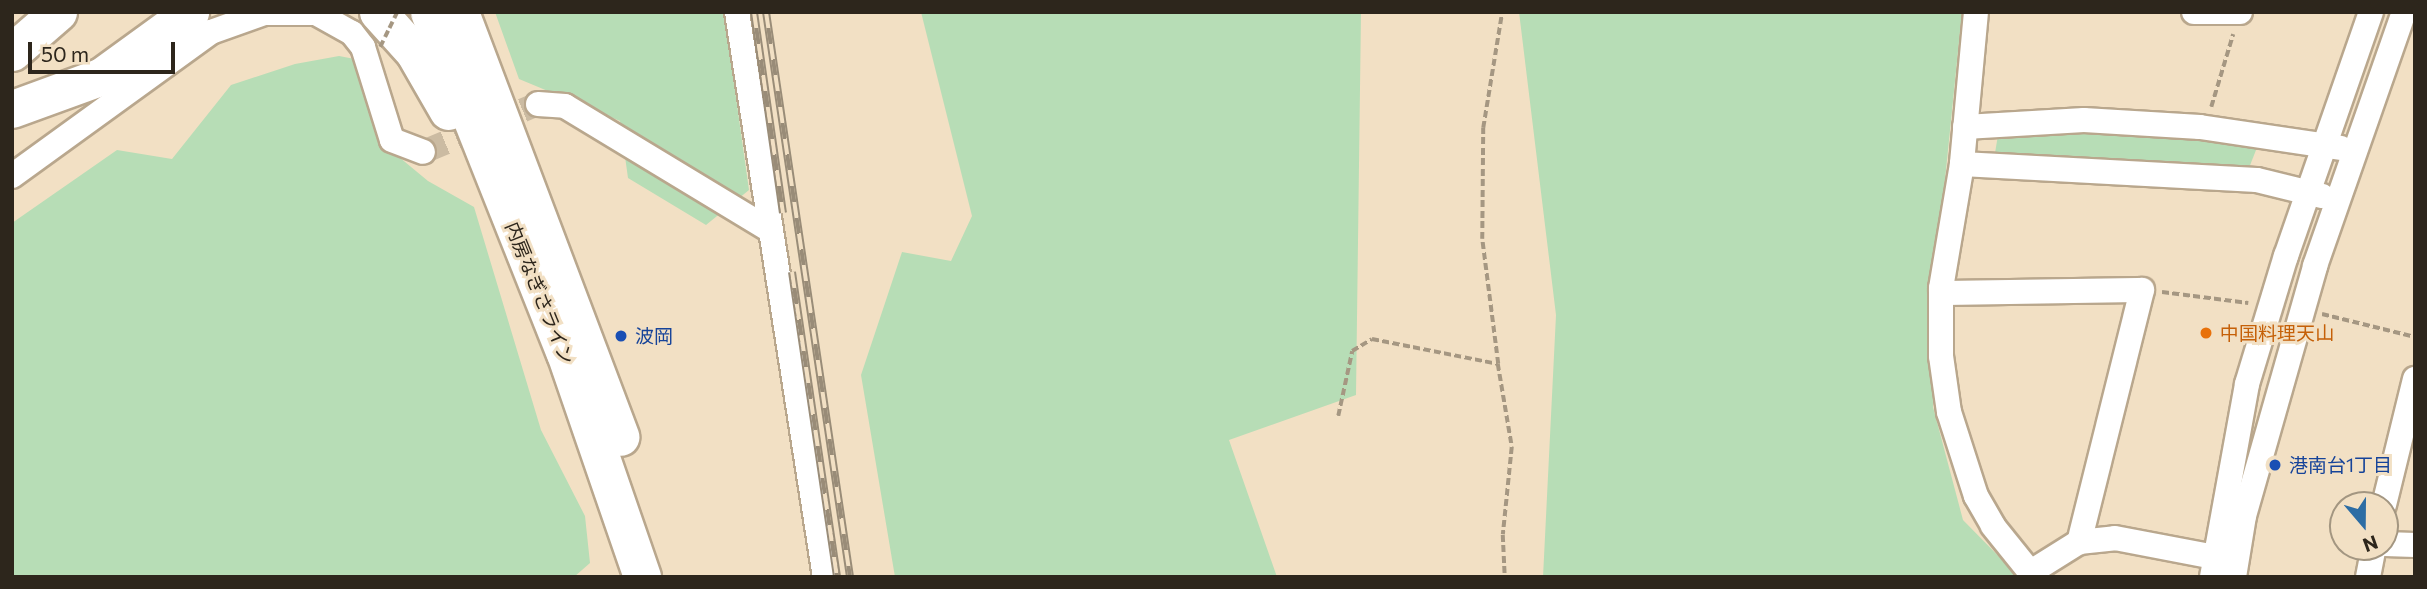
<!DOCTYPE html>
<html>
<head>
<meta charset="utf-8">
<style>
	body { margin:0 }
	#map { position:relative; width:2427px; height:589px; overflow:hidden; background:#f2e0c4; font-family:Commissioner,"Noto Sans JP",sans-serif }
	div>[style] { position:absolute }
	.green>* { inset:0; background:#b7ddb6 }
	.minor-tunnel>* { height:24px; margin-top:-12px; transform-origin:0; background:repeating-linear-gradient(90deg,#cbbba2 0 24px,transparent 0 36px) }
	.path>* { height:3.5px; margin-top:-1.75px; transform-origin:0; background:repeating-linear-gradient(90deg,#a59782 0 7px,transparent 0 10.5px) }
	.roads { filter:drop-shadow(2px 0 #b9a78d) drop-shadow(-2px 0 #b9a78d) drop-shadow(0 2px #b9a78d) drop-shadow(0 -2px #b9a78d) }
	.minor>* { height:24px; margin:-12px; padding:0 12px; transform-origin:12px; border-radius:12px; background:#fff }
	.highway>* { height:37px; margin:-18.5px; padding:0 18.5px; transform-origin:18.5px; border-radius:18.5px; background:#fff }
	.rail>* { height:8px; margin-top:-4px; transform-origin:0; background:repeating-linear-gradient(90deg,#f2e0c4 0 16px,#998c78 0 32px); box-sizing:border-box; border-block:2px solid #998c78 }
	.path-bridge>* { height:3.5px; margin-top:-1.75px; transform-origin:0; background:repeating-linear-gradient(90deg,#a59782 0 7px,transparent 0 10.5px) }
	.dots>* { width:19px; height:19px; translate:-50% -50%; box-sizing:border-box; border:4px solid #f2e0c4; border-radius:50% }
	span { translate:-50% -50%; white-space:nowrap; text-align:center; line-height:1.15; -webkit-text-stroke:6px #f2e0c4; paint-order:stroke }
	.street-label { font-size:19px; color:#2d261c }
	.food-label { font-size:19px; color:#c56008 }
	.left { translate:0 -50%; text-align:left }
	.transit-label { font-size:19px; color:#164399 }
	.frame { position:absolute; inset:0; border:14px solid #2d261c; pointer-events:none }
	.north { position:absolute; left:2329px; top:491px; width:70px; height:70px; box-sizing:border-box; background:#f2e0c4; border:2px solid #a39681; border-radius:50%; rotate:160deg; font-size:19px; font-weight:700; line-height:28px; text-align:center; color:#2d261c }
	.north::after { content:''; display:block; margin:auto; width:24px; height:32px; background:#2d6da4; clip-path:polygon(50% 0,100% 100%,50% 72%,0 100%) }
	.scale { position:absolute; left:28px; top:42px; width:147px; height:32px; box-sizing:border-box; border:4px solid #2d261c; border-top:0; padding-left:9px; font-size:21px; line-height:24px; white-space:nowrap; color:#2d261c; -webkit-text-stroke:5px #f2e0c4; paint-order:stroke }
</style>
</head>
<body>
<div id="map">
	<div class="green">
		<div style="clip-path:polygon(495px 12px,724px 12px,749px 190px,706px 225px,628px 178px,620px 121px,519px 79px)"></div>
		<div style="clip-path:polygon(921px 12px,1361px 12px,1356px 395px,1229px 440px,1277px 577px,895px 577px,861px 375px,902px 252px,951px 261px,972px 216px)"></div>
		<div style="clip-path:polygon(1519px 12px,1962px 12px,1932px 308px,1933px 407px,1963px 520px,2019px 577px,1543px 577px,1556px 315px)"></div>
		<div style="clip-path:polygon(339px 56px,381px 64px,399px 157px,428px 181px,474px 207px,541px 430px,585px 516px,590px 563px,574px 577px,12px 577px,12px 223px,117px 150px,172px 159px,231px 85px,295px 64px)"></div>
		<div style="clip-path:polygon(2059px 130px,2186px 137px,2258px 145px,2247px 173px,1997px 157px,1995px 153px,1998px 135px)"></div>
	</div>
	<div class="minor-tunnel">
		<div style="left:423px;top:152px;width:125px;rotate:-22.7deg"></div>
	</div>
	<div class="path">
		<div style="left:2211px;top:107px;width:76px;rotate:-73.2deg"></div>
		<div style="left:2162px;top:292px;width:87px;rotate:7.3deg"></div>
		<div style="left:2322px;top:314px;width:96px;rotate:13.9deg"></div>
		<div style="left:1498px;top:364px;width:126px;rotate:-97.3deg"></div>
		<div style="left:1482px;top:239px;width:111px;rotate:-89.5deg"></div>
		<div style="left:1483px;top:128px;width:118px;rotate:-80.7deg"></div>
		<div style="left:1338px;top:416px;width:66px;rotate:-77.8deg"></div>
		<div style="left:1352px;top:351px;width:23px;rotate:-31deg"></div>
		<div style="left:1372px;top:339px;width:128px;rotate:11.2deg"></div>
		<div style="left:1498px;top:364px;width:84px;rotate:80.4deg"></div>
		<div style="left:1512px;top:447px;width:88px;rotate:95.8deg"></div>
		<div style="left:1503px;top:535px;width:42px;rotate:87.3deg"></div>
	</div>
	<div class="roads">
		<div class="minor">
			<div style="left:737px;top:12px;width:572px;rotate:81.15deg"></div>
			<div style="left:1976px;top:12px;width:153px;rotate:95.3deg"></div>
			<div style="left:1962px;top:164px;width:126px;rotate:99.6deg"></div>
			<div style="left:1941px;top:288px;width:68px;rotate:90deg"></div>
			<div style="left:1941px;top:356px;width:57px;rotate:81.9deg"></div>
			<div style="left:1949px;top:412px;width:88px;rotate:72.2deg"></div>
			<div style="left:1976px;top:496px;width:34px;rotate:60deg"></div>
			<div style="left:1993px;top:526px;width:65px;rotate:51.2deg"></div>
			<div style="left:2194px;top:12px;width:46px"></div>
			<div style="left:538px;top:104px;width:27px;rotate:4deg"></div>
			<div style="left:565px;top:106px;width:240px;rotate:31.2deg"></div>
			<div style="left:1965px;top:127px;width:119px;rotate:-3.4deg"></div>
			<div style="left:2084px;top:120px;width:116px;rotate:3.5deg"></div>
			<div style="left:2200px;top:127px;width:142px;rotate:8.5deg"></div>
			<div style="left:1962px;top:164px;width:295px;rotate:3.1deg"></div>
			<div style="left:2257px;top:180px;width:67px;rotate:13.8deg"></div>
			<div style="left:12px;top:176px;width:246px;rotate:-35.9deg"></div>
			<div style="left:211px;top:32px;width:56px;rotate:-19.7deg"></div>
			<div style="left:264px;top:13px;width:52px"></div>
			<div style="left:316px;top:13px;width:41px;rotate:29.1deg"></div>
			<div style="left:352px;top:33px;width:18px;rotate:52deg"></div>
			<div style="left:363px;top:47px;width:97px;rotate:72.7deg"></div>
			<div style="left:392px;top:140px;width:33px;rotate:21deg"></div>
			<div style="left:1941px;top:293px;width:201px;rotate:-0.9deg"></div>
			<div style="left:2142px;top:290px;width:260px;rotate:104deg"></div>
			<div style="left:2384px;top:505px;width:130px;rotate:-76.2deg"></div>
			<div style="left:2385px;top:544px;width:30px;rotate:2deg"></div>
			<div style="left:2031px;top:572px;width:57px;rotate:-32deg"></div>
			<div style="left:2079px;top:542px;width:36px;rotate:-6deg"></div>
			<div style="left:2115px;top:538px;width:102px;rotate:10.8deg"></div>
			<div style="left:2212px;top:577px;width:196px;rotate:-79.7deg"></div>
			<div style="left:2247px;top:384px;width:134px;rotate:-73.1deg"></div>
			<div style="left:2286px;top:256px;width:258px;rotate:-70.8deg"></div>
			<div style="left:2234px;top:577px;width:62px;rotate:-80.7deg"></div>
			<div style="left:2244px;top:516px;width:260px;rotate:-74.1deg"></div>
			<div style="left:2315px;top:266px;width:269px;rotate:-70.7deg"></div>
			<div style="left:2368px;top:577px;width:31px;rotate:-79deg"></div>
		</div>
		<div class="highway">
			<div style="left:378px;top:12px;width:54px;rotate:48deg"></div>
			<div style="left:414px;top:52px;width:68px;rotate:60deg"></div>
			<div style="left:429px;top:12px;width:367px;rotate:68.3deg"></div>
			<div style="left:565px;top:353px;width:237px;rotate:71deg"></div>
			<div style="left:460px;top:12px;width:454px;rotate:69.3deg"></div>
			<div style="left:12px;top:52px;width:61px;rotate:-41deg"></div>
			<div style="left:12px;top:109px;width:96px;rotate:-20.1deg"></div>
			<div style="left:102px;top:76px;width:109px;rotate:-36deg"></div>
		</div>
	</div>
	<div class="rail">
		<div style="left:754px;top:12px;width:203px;rotate:81.8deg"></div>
		<div style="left:766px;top:12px;width:571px;rotate:81.54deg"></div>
		<div style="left:792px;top:272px;width:308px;rotate:81.6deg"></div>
	</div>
	<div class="path-bridge">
		<div style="left:380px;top:47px;width:39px;rotate:-64deg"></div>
	</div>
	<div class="dots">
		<div style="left:2206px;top:333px;background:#e8710a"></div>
		<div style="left:621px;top:336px;background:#1a4fb4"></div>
		<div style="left:2275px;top:465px;background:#1a4fb4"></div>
	</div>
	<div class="street-label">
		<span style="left:540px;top:293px;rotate:68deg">内房なぎさライン</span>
	</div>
	<div class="food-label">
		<span class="left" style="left:2220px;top:333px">中国料理天山</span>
	</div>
	<div class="transit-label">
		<span class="left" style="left:635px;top:336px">波岡</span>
		<span class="left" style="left:2289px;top:465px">港南台1丁目</span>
	</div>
	<div class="frame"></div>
	<div class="north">N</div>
	<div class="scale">50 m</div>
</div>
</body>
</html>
